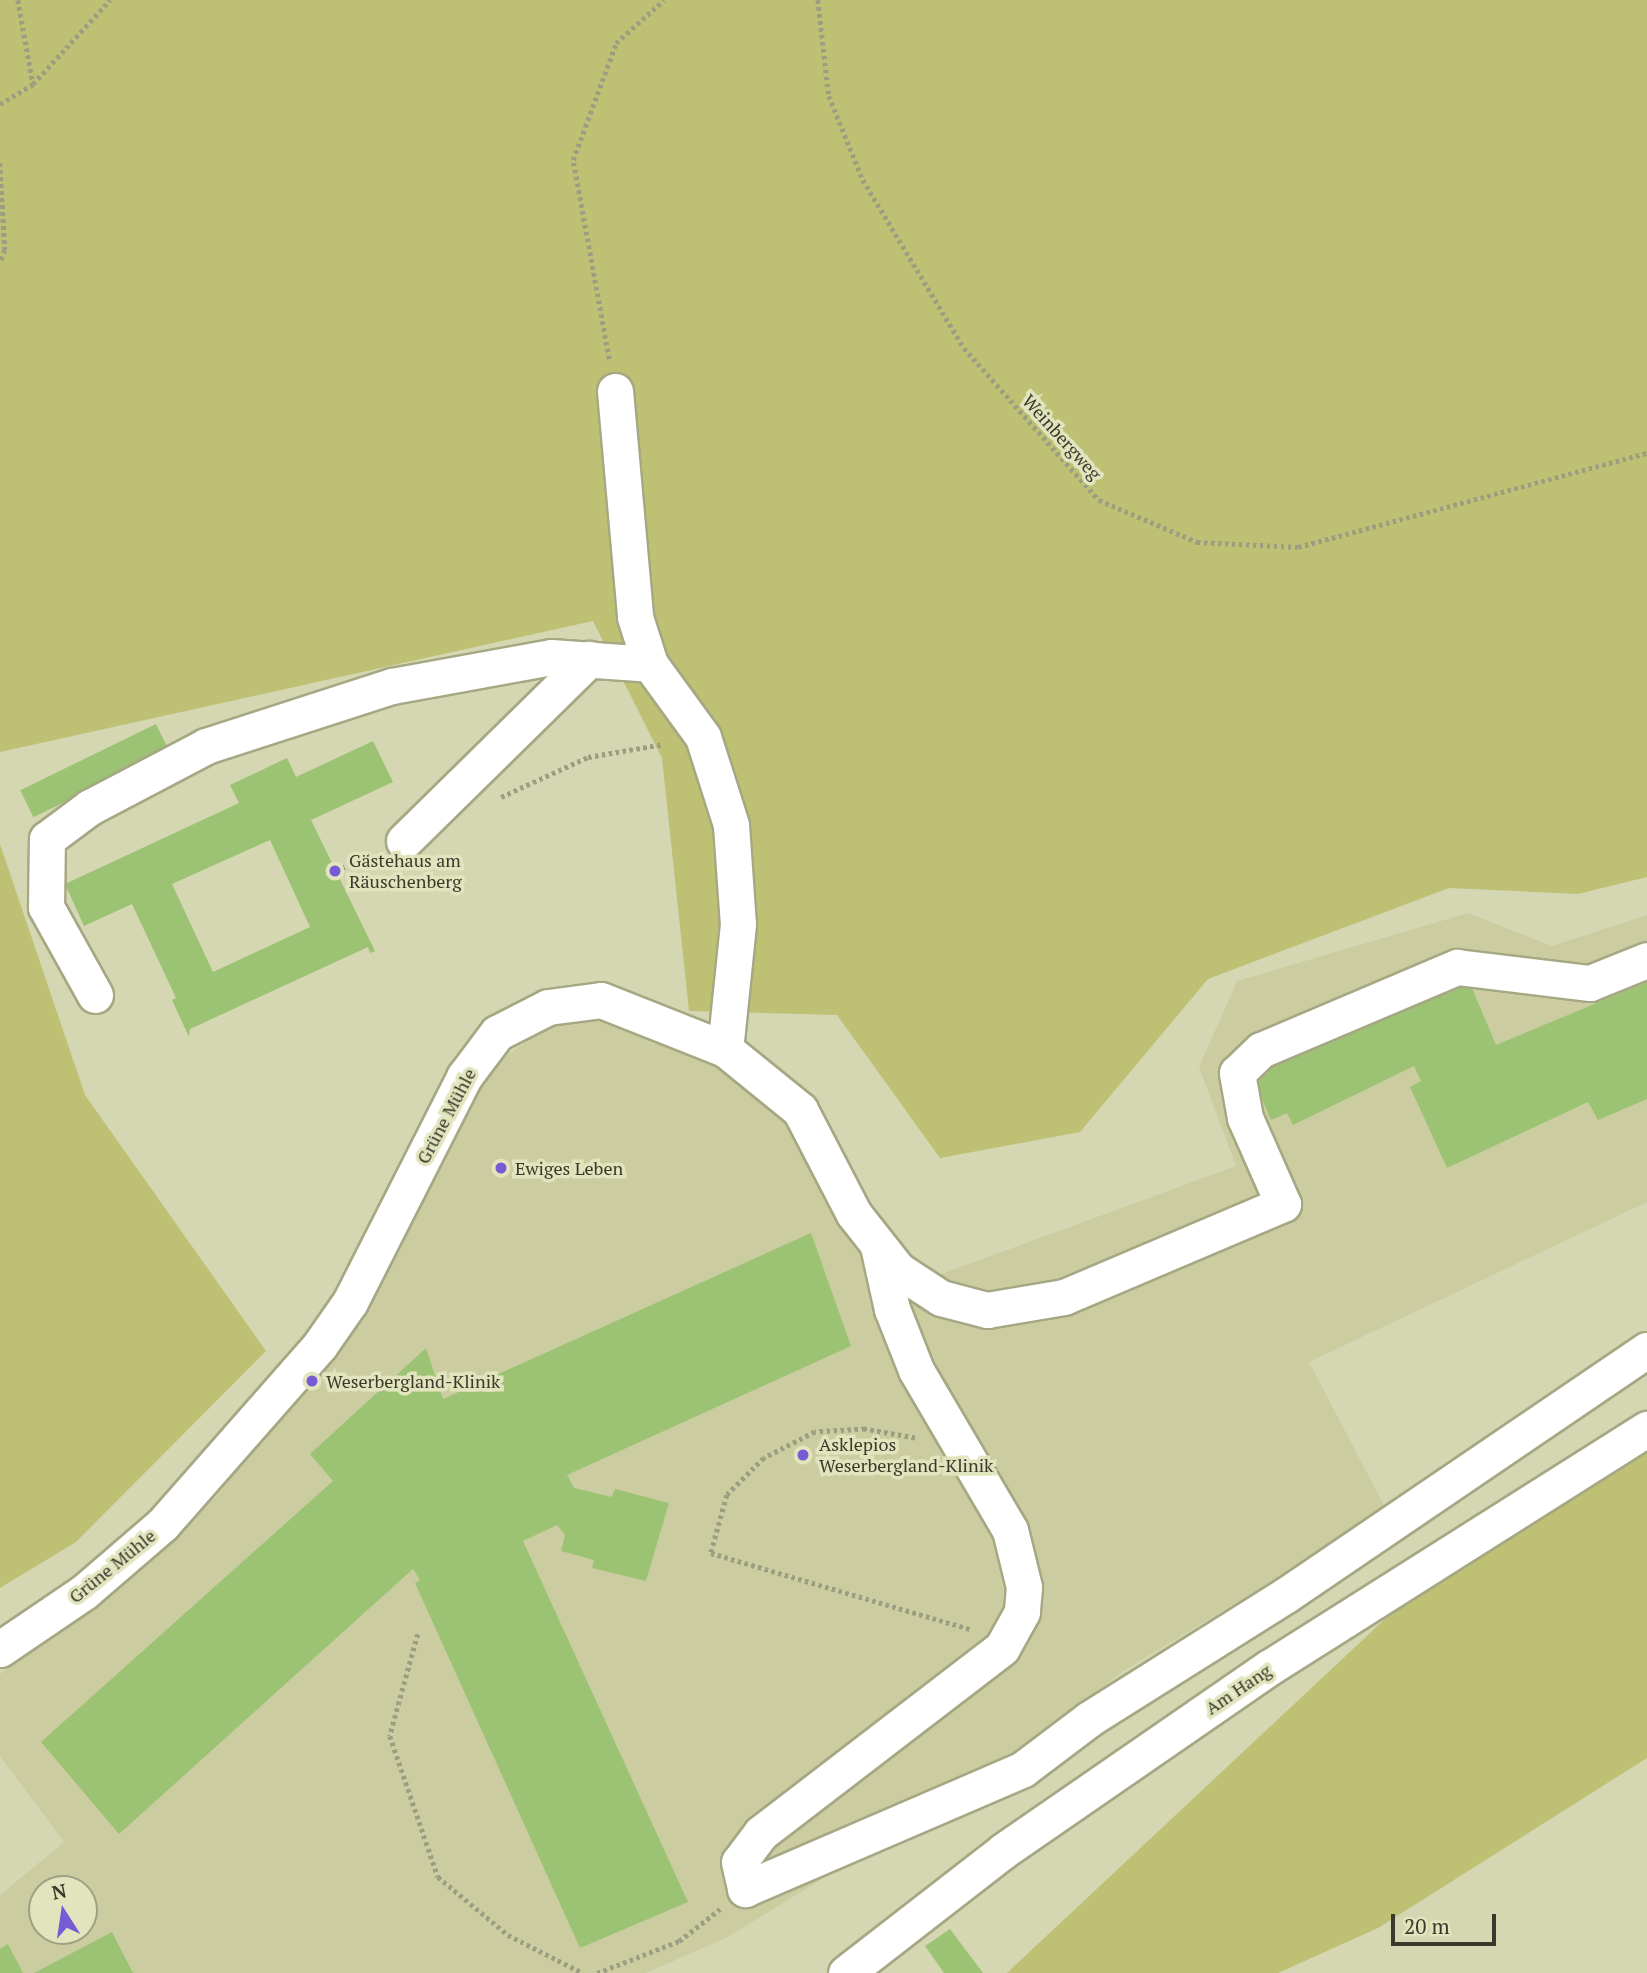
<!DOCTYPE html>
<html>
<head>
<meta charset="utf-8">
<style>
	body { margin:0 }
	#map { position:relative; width:1647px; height:1973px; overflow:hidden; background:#d4d7b1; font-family:"PT Serif",serif }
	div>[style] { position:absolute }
	.built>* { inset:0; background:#cbcda0 }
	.green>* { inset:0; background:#bec074 }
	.building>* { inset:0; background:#9cc373; transform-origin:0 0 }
	.path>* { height:4.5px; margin-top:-2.25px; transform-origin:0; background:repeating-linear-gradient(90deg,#9c9e81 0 3.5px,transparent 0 7px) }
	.roads { filter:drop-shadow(2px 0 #a6a783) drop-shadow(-2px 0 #a6a783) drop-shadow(0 2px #a6a783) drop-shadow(0 -2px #a6a783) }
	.minor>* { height:35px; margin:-17.5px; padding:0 17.5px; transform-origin:17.5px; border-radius:17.5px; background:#fff }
	.dots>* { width:19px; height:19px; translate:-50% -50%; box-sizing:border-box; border:4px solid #e1e4bd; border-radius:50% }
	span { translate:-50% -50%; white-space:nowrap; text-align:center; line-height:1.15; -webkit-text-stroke:7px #e1e4bd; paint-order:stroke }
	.street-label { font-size:18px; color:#393a2b }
	.poi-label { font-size:18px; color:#393a2b }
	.left { translate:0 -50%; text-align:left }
	.north { position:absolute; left:28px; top:1875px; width:70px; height:70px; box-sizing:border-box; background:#e1e4bd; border:2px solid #9ea083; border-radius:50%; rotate:348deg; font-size:19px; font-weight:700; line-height:28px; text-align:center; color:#393a2b }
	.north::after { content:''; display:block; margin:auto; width:24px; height:32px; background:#775bd5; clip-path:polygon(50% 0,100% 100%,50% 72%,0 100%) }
	.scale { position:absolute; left:1391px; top:1914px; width:105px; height:32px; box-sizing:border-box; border:4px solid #393a2b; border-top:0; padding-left:9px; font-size:21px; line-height:24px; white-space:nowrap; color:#393a2b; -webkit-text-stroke:5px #e1e4bd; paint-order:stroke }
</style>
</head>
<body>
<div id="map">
	<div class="built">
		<div style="clip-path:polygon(evenodd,1468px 913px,1552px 946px,1647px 915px,1647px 1202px,1309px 1362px,1387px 1511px,1120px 1673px,1006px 1766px,726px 1938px,646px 1973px,0 1973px,0 1895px,64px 1842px,0 1756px,0 1674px,216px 1497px,280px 1413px,480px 1076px,535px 1035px,583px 1015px,623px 1027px,651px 1043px,694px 1052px,807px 1094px,917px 1283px,1236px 1166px,1199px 1067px,1237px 981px,1468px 913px,42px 1889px,84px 1889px,84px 1931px,42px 1931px,42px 1889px)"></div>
	</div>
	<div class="green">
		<div style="clip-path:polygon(0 0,1647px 0,1647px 877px,1578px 894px,1449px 888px,1208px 979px,1080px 1132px,940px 1158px,837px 1015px,689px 1011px,662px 758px,593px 621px,0 752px)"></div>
		<div style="clip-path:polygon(0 844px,85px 1095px,266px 1351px,76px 1542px,0 1588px)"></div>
		<div style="clip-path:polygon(1647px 1432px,1647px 1758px,1378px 1928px,1278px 1973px,1007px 1973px,1510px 1502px)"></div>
	</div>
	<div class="building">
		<div style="left:156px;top:724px;width:30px;height:151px;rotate:64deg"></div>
		<div style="clip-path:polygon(evenodd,373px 741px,393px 782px,311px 820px,375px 951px,370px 953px,368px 947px,190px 1029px,189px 1037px,172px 1000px,176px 998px,132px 904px,84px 926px,65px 884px,239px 803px,230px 785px,287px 758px,296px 777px,373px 741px,270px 840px,310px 927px,213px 972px,172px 884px,270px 840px)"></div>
		<div style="clip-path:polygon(1469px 981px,1496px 1045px,1647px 982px,1647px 1099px,1598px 1120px,1588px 1102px,1447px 1168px,1410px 1087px,1421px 1081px,1414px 1066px,1293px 1125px,1287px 1113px,1271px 1120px,1254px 1080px,1268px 1073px,1265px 1066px,1439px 989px,1441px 994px)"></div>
		<div style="clip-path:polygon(811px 1233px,851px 1346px,567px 1475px,574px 1488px,612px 1497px,615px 1489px,669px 1503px,646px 1581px,592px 1568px,594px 1560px,561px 1551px,565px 1535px,557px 1525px,523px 1541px,688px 1902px,580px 1948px,415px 1583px,420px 1580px,413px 1569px,119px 1834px,41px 1742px,333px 1481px,310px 1454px,426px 1348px,443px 1399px)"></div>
		<div style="clip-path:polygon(950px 1929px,983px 1973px,944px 1973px,925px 1946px)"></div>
		<div style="clip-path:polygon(112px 1932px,133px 1973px,34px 1973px)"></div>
		<div style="clip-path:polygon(8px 1944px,23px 1973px,0 1973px,0 1949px)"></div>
	</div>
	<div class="path">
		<div style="left:18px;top:0;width:84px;rotate:79.8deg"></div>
		<div style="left:818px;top:0;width:97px;rotate:83.5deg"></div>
		<div style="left:829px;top:96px;width:91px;rotate:68deg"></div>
		<div style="left:863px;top:180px;width:196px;rotate:59deg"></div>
		<div style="left:964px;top:348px;width:203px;rotate:48.4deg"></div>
		<div style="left:1099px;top:500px;width:107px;rotate:23.2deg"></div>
		<div style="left:1197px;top:542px;width:101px;rotate:2.8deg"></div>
		<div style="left:1298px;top:547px;width:361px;rotate:-15.1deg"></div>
		<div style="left:0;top:104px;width:39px;rotate:-31deg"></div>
		<div style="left:33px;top:84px;width:114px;rotate:-47.5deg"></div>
		<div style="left:0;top:163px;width:87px;rotate:86.7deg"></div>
		<div style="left:5px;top:250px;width:14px;rotate:111deg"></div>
		<div style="left:609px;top:359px;width:202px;rotate:-100.3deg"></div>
		<div style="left:573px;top:160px;width:125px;rotate:-69.8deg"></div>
		<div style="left:616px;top:43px;width:64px;rotate:-41.9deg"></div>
		<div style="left:501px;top:797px;width:96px;rotate:-24.7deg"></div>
		<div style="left:588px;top:757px;width:77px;rotate:-9.7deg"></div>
		<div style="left:335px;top:871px;width:40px;rotate:-23.4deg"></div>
		<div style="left:915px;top:1438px;width:51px;rotate:-169.8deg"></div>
		<div style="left:865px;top:1429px;width:50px;rotate:176.6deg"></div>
		<div style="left:815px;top:1432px;width:57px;rotate:153deg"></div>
		<div style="left:764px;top:1458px;width:52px;rotate:135deg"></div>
		<div style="left:727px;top:1495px;width:60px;rotate:105.4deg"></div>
		<div style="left:711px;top:1553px;width:270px;rotate:16.4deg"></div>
		<div style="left:418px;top:1634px;width:106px;rotate:105.4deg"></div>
		<div style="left:390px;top:1736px;width:149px;rotate:71.2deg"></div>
		<div style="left:438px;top:1877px;width:91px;rotate:39.6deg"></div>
		<div style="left:508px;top:1935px;width:84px;rotate:26.9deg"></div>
		<div style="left:597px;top:1973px;width:88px;rotate:-21.3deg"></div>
		<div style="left:679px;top:1941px;width:52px;rotate:-38deg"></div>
	</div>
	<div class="roads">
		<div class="minor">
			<div style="left:615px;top:391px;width:227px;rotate:84.9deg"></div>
			<div style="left:635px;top:617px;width:49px;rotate:72.3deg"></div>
			<div style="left:650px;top:664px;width:90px;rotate:54deg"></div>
			<div style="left:703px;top:737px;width:92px;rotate:72.3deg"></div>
			<div style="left:731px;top:825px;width:99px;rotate:86deg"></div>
			<div style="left:738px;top:924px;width:126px;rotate:95.9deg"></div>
			<div style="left:404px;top:841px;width:260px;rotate:-44.5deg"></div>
			<div style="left:95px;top:995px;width:101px;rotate:-119.1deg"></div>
			<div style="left:46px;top:907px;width:68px;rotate:-89.2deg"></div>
			<div style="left:47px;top:839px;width:54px;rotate:-36.7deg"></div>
			<div style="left:90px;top:807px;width:131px;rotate:-27.7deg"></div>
			<div style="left:206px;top:746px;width:195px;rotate:-17.9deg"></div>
			<div style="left:392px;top:686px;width:162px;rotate:-10.3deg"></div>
			<div style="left:551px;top:657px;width:99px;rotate:4deg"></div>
			<div style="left:878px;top:1246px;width:65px;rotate:77.5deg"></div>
			<div style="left:892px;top:1309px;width:66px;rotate:68.5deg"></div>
			<div style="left:916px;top:1370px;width:186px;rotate:59.6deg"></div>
			<div style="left:1010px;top:1530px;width:59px;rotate:76.2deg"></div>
			<div style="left:1024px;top:1587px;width:25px;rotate:95deg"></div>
			<div style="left:1022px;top:1612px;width:41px;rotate:119.1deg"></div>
			<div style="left:1002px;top:1648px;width:304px;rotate:142.5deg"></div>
			<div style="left:761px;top:1833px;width:36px;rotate:127deg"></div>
			<div style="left:739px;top:1862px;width:28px;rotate:77deg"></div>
			<div style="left:745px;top:1889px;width:303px;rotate:-23.3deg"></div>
			<div style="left:1023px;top:1769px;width:83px;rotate:-37.1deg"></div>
			<div style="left:1089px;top:1719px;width:233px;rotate:-32.2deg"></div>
			<div style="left:1286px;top:1595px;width:436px;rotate:-34.2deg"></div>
			<div style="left:0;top:1649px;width:102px;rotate:-34.2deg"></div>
			<div style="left:84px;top:1592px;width:103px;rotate:-40.7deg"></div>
			<div style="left:162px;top:1525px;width:240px;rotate:-48.7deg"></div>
			<div style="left:320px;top:1345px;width:52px;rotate:-55.1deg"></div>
			<div style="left:350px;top:1302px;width:252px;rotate:-63.1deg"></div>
			<div style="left:464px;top:1077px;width:55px;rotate:-53.1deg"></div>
			<div style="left:497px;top:1033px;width:57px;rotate:-27deg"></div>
			<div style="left:548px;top:1007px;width:53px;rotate:-7.5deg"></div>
			<div style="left:601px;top:1000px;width:133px;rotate:21.6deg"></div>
			<div style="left:725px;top:1049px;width:97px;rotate:39.1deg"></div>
			<div style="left:800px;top:1110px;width:117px;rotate:62.6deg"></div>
			<div style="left:854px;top:1214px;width:71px;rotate:51.8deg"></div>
			<div style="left:898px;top:1270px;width:51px;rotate:33.1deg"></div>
			<div style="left:941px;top:1298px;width:48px;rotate:14.6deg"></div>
			<div style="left:987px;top:1310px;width:78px;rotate:-9.6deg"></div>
			<div style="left:1064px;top:1297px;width:238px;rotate:-23deg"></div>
			<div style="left:1283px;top:1204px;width:94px;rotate:-113.8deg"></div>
			<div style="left:1245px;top:1118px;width:46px;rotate:-100.1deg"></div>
			<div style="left:1237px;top:1073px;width:33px;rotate:-44deg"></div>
			<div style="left:1261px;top:1050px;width:213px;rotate:-23deg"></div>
			<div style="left:1457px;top:967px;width:134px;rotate:6.9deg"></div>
			<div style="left:1590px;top:983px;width:61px;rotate:-22deg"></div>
			<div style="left:846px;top:1973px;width:199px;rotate:-37.8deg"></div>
			<div style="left:1003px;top:1851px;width:324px;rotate:-34.6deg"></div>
			<div style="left:1270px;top:1667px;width:446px;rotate:-32.3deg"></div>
		</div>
	</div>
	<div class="dots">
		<div style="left:335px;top:871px;background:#775bd5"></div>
		<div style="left:501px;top:1168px;background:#775bd5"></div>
		<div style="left:312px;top:1381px;background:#775bd5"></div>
		<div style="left:803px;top:1455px;background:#775bd5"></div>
	</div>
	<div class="street-label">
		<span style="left:1062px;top:437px;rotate:48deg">Weinbergweg</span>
		<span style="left:446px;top:1116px;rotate:-62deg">Grüne Mühle</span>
		<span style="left:112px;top:1566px;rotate:-39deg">Grüne Mühle</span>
		<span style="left:1238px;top:1689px;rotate:-34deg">Am Hang</span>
	</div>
	<div class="poi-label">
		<span class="left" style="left:349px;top:871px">Gästehaus am<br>Räuschenberg</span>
		<span class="left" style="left:515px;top:1168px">Ewiges Leben</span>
		<span class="left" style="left:326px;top:1381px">Weserbergland-Klinik</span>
		<span class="left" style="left:819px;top:1455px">Asklepios<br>Weserbergland-Klinik</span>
	</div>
	<div class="north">N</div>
	<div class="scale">20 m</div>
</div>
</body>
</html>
